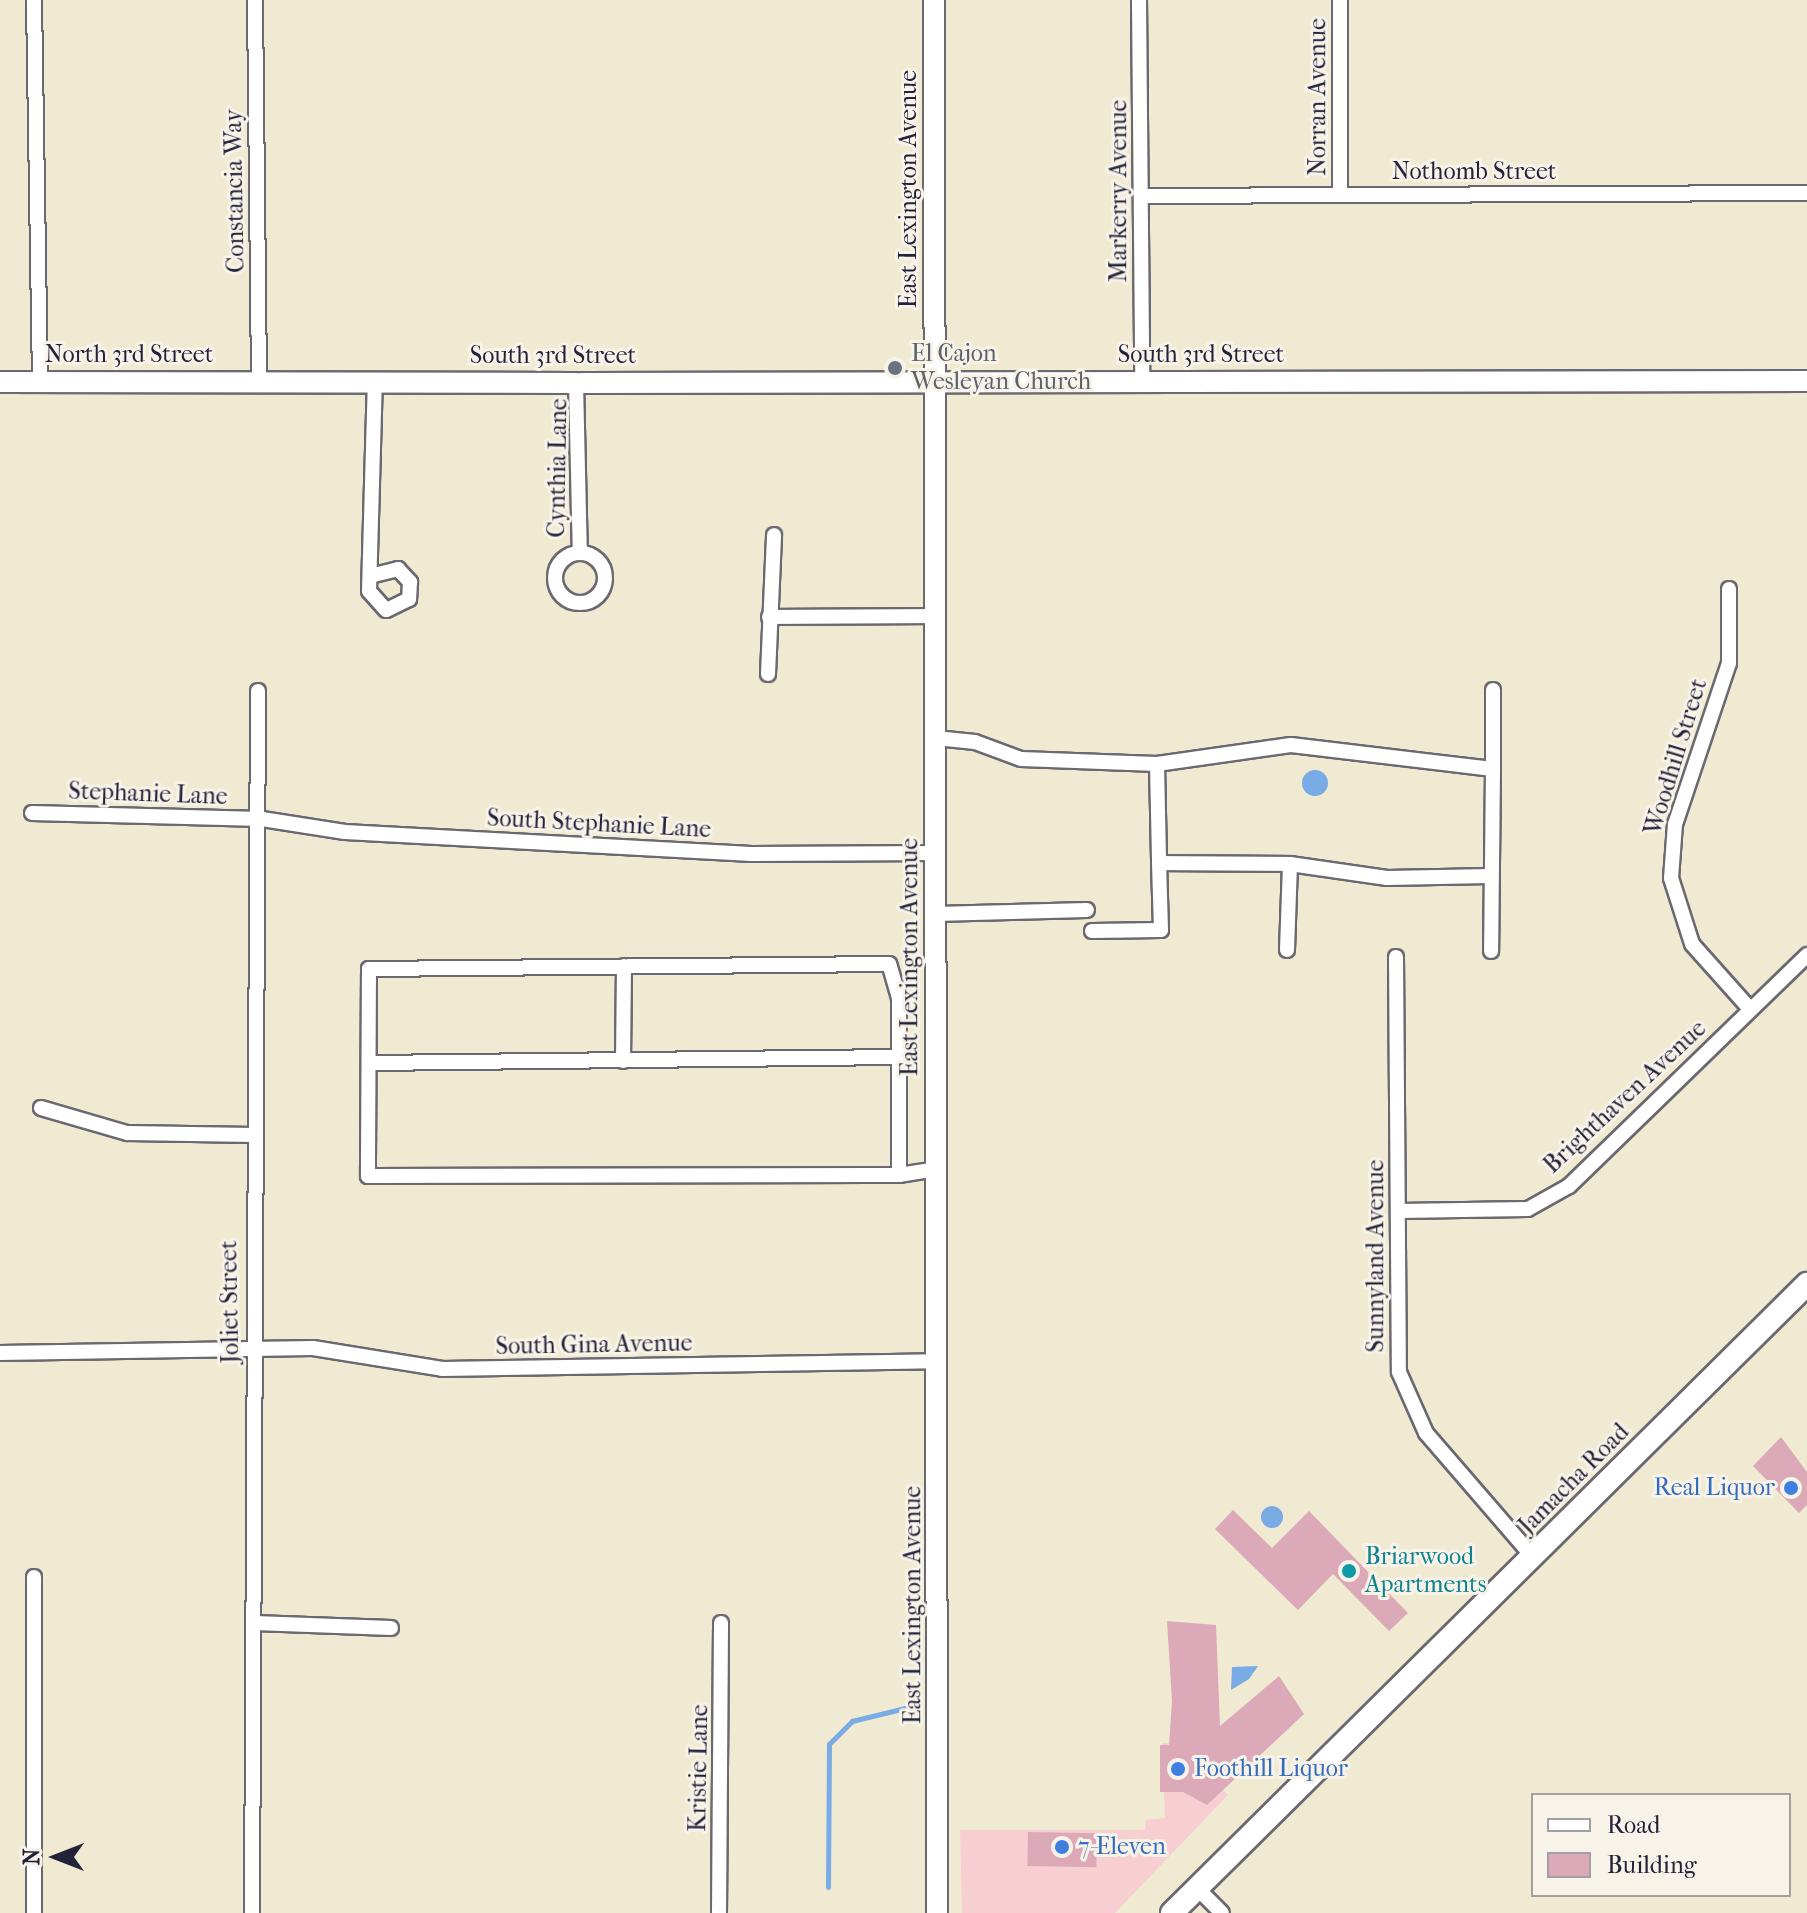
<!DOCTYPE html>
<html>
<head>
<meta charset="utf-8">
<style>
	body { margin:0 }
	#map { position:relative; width:1807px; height:1913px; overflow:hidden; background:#f0ead3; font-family:"IM FELL French Canon",serif }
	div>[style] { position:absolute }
	.built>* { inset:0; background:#f7cfd2 }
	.water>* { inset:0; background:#79abe5 }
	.round { border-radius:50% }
	.stream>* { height:5px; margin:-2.5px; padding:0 2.5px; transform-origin:2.5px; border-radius:2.5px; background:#79abe5 }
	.building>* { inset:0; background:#dca9b8; transform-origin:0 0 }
	.roads { filter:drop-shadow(2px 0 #6a6870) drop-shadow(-2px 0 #6a6870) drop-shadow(0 2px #6a6870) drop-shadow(0 -2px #6a6870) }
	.street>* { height:14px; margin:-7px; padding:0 7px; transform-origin:7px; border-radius:7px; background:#fff }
	.street>.ring { margin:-7px; padding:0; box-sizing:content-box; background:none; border:14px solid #fff; border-radius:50% }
	.secondary>* { height:20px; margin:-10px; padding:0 10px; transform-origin:10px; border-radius:10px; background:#fff }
	.primary>* { height:22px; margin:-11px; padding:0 11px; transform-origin:11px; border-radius:11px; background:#fff }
	.dots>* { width:22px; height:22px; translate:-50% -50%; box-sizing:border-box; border:4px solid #f7f3e8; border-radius:50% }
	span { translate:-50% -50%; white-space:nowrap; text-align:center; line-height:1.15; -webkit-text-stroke:6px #f7f3e8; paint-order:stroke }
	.street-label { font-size:24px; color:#22223b }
	.worship-label { font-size:24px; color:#5b616d }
	.left { translate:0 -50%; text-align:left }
	.shop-label { font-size:24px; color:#366cbe }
	.right { translate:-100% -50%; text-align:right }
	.culture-label { font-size:24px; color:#0d838f }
	.legend { position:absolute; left:1531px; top:1793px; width:260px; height:104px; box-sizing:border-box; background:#f7f3e8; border:2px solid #a29fa3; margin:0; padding:10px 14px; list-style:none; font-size:24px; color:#22223b }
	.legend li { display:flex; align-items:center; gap:16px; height:40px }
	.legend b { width:40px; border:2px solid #a29fa3 }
	.north { position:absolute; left:16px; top:1817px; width:80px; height:80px; -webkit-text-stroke:6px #f7f3e8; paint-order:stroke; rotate:270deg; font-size:22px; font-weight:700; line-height:32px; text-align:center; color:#22223b }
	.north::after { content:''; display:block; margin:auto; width:28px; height:36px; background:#22223b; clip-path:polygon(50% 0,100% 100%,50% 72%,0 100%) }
</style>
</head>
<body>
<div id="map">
	<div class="built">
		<div style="clip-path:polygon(1162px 1743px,1174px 1743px,1228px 1795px,1115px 1913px,962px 1913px,960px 1830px,1145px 1830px,1146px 1820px,1165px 1818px)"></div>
	</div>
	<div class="water">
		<div class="round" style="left:1302px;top:770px;width:26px;height:26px"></div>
		<div class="round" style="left:1261px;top:1506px;width:22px;height:22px"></div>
		<div style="clip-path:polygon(1258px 1666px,1249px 1679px,1231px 1690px,1232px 1667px)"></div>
	</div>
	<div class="stream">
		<div style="left:828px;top:1887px;width:143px;rotate:-89.6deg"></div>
		<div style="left:829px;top:1744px;width:33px;rotate:-45deg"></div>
		<div style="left:852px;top:1721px;width:63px;rotate:-13.8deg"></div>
	</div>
	<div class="building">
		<div style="clip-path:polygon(1781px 1437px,1807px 1472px,1807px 1505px,1799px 1513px,1753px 1466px)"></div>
		<div style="clip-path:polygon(1233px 1510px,1272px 1548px,1309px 1511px,1408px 1613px,1389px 1631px,1333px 1574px,1298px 1610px,1215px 1529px)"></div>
		<div style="clip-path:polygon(1167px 1621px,1216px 1625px,1220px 1726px,1279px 1676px,1304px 1714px,1207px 1805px,1183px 1792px,1160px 1792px,1160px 1745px,1169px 1745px,1172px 1701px)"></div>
		<div style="left:1028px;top:1832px;width:69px;height:34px;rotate:1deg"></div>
	</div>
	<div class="roads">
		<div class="street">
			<div style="left:34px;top:0;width:381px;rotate:89.1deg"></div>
			<div style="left:255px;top:0;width:381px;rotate:89.4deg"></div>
			<div style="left:1139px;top:0;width:381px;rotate:89.5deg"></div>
			<div style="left:1340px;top:0;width:194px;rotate:90deg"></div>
			<div style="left:1141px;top:196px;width:666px;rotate:-0.26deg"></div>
			<div style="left:576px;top:383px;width:170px;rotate:88.7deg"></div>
			<div class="ring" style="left:555px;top:553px;width:36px;height:36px"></div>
			<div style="left:374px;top:575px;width:25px;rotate:-14deg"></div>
			<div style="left:398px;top:569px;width:18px;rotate:47deg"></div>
			<div style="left:410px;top:582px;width:17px;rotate:93deg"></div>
			<div style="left:409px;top:599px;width:25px;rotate:154deg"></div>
			<div style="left:386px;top:610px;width:25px;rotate:-132deg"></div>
			<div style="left:369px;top:591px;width:209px;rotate:-88.4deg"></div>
			<div style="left:1729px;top:589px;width:74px;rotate:90deg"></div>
			<div style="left:1729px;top:663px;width:170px;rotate:108.5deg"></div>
			<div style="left:1675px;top:824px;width:54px;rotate:94.2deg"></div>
			<div style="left:1671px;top:878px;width:69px;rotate:72.3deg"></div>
			<div style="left:1692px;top:944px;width:87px;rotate:48.3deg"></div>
			<div style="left:769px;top:617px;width:166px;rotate:-0.3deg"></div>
			<div style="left:768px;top:674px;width:139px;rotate:-87.5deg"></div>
			<div style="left:1493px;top:690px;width:79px;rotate:90deg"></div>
			<div style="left:936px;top:738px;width:39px;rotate:6deg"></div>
			<div style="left:975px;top:742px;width:49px;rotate:20.3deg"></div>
			<div style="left:1021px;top:759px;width:136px;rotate:2.1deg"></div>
			<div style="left:1157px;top:764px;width:135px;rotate:-8.1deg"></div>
			<div style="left:1291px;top:745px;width:203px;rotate:6.8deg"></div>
			<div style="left:1493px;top:769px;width:182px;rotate:90.6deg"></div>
			<div style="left:1157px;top:764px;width:99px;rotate:88.8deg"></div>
			<div style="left:1159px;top:863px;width:131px;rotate:0.4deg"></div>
			<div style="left:32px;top:813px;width:230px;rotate:1.5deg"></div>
			<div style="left:262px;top:819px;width:84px;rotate:8.9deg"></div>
			<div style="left:345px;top:832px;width:407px;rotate:3.1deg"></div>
			<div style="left:751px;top:854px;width:184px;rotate:-0.3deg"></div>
			<div style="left:935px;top:914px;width:152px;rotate:-1.5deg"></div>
			<div style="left:1092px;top:931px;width:69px;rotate:-0.8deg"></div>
			<div style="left:1161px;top:930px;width:67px;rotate:-91.7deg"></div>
			<div style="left:1287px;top:950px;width:86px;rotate:-88deg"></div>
			<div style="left:1290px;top:864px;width:98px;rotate:8.2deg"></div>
			<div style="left:1387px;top:878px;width:103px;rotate:-1.1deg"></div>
			<div style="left:1396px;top:957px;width:415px;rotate:89.6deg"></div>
			<div style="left:1399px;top:1372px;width:67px;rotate:66.1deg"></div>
			<div style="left:1426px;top:1433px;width:164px;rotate:49.2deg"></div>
			<div style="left:623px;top:1061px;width:95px;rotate:-89.4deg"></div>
			<div style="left:369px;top:1063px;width:530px;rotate:-0.65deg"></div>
			<div style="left:41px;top:1108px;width:90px;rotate:16.2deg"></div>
			<div style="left:127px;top:1133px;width:127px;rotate:0.9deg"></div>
			<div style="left:899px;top:1175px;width:177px;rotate:-90deg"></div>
			<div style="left:899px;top:998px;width:35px;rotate:-106deg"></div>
			<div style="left:889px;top:964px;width:520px;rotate:179.45deg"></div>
			<div style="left:369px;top:969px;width:207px;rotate:90.3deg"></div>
			<div style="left:368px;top:1176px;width:531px;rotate:-0.11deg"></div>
			<div style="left:899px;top:1175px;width:36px;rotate:-9deg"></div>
			<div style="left:1398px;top:1211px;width:130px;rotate:-0.9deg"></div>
			<div style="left:1528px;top:1209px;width:47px;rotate:-29.3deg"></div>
			<div style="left:1569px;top:1186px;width:332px;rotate:-44.1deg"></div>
			<div style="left:0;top:1353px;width:313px;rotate:-0.9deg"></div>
			<div style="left:313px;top:1348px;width:131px;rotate:9.2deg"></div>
			<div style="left:442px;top:1369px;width:495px;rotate:-0.9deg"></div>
			<div style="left:34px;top:1577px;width:336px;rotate:90deg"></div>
			<div style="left:255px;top:1623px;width:136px;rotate:2.1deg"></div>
			<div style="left:1197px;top:1888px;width:35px;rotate:45deg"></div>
			<div style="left:252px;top:1913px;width:1222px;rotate:-89.72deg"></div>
			<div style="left:719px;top:1913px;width:290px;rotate:-89.6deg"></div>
		</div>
		<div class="secondary">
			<div style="left:934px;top:0;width:1913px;rotate:89.91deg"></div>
			<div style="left:0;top:382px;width:576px;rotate:0.1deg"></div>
			<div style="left:581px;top:383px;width:1226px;rotate:-0.09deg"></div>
		</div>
		<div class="primary">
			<div style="left:1172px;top:1913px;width:894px;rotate:-44.73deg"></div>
		</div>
	</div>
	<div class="dots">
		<div style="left:895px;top:368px;background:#6b7280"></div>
		<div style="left:1791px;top:1488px;background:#3f7fe0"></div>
		<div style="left:1349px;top:1571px;background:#0f9aa8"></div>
		<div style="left:1178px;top:1769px;background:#3f7fe0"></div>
		<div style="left:1062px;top:1847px;background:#3f7fe0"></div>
	</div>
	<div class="street-label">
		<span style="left:1318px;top:97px;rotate:-90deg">Norran Avenue</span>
		<span style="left:1474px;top:172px">Nothomb Street</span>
		<span style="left:909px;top:189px;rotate:-90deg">East Lexington Avenue</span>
		<span style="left:235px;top:191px;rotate:-91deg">Constancia Way</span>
		<span style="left:1119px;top:191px;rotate:-90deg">Markerry Avenue</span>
		<span style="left:129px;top:355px">North 3rd Street</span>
		<span style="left:1201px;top:355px">South 3rd Street</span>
		<span style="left:553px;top:356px">South 3rd Street</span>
		<span style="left:558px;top:468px;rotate:-89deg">Cynthia Lane</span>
		<span style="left:1676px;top:757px;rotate:-73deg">Woodhill Street</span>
		<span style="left:148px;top:794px;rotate:2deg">Stephanie Lane</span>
		<span style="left:599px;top:824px;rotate:3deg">South Stephanie Lane</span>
		<span style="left:910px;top:957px;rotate:-90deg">East Lexington Avenue</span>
		<span style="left:1625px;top:1097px;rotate:-43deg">Brighthaven Avenue</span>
		<span style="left:1376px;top:1256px;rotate:-90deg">Sunnyland Avenue</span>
		<span style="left:230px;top:1302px;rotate:-91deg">Joliet Street</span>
		<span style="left:594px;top:1345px;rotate:-1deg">South Gina Avenue</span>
		<span style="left:1574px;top:1479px;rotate:-45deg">Jamacha Road</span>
		<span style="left:913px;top:1605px;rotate:-90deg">East Lexington Avenue</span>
		<span style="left:699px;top:1768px;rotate:-89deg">Kristie Lane</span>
	</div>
	<div class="worship-label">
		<span class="left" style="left:911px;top:368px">El Cajon<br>Wesleyan Church</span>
	</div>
	<div class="shop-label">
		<span class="right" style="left:1775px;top:1488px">Real Liquor</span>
		<span class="left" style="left:1194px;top:1769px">Foothill Liquor</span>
		<span class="left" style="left:1078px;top:1847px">7-Eleven</span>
	</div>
	<div class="culture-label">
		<span class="left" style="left:1365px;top:1571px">Briarwood<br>Apartments</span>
	</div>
	<ul class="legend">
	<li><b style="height:10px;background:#fff"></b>Road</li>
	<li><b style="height:22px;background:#dca9b8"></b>Building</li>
	</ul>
	<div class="north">N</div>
</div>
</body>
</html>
